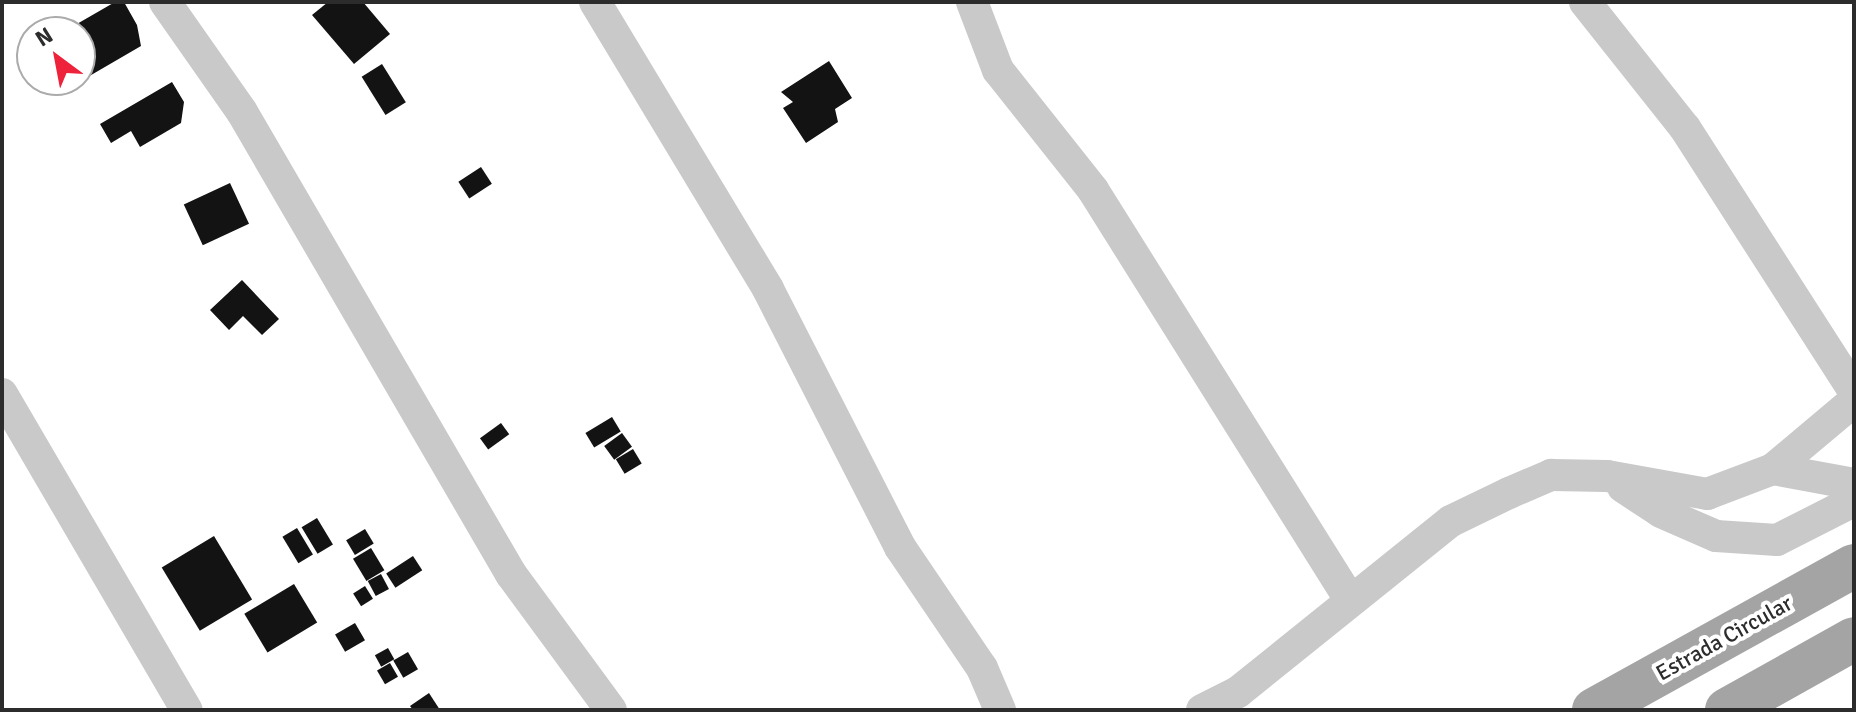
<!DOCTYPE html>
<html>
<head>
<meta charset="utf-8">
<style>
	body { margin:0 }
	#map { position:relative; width:1856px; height:712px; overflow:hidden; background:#fff; font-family:Signika,sans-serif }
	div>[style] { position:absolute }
	.building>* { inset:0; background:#131313; transform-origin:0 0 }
	.street>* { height:32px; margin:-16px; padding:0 16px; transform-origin:16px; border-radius:16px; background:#c9c9c9 }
	.primary>* { height:44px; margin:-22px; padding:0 22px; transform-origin:22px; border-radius:22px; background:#a4a4a4 }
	span { translate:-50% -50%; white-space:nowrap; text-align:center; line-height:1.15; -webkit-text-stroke:8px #fff; paint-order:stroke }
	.street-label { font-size:22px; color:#2c2c2c }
	.frame { position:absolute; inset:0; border:4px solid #2c2c2c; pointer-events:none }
	.north { position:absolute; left:16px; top:16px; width:80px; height:80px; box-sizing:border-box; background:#fff; border:2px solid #ababab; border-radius:50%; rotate:328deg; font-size:22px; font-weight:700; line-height:32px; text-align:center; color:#2c2c2c }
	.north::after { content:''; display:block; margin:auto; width:28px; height:36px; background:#ef223b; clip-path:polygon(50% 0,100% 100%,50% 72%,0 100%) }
</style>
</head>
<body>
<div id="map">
	<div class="building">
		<div style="clip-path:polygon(115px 2px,124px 2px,137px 25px,141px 46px,86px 78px,80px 68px,80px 32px,63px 32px)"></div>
		<div style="clip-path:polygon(328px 2px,363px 2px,390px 34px,354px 64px,312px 15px)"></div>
		<div style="clip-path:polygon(829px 61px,852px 98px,835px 109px,838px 122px,806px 143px,783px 108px,793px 102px,781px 92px)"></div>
		<div style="left:382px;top:64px;width:45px;height:24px;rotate:58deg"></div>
		<div style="clip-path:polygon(172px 82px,184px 102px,181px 123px,140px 147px,131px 131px,111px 143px,100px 124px)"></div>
		<div style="left:481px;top:167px;width:20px;height:27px;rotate:57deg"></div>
		<div style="left:230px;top:183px;width:45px;height:51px;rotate:65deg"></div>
		<div style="clip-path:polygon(242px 280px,279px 319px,262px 335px,243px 316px,229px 330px,210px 310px)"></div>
		<div style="left:612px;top:417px;width:17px;height:31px;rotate:59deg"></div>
		<div style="left:501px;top:423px;width:14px;height:26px;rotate:54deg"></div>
		<div style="left:622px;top:433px;width:17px;height:22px;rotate:54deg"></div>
		<div style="left:633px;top:449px;width:17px;height:20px;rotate:59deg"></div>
		<div style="left:317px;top:518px;width:31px;height:18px;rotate:59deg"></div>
		<div style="left:297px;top:528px;width:31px;height:17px;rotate:59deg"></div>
		<div style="left:365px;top:529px;width:17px;height:22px;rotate:59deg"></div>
		<div style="left:214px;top:536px;width:74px;height:61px;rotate:59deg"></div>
		<div style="left:371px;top:548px;width:26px;height:21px;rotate:59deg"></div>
		<div style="left:413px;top:556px;width:17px;height:32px;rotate:57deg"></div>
		<div style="left:381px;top:574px;width:17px;height:15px;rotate:62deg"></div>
		<div style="left:294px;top:584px;width:45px;height:58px;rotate:59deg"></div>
		<div style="left:365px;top:586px;width:15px;height:14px;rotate:58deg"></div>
		<div style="left:355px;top:623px;width:20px;height:23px;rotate:60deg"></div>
		<div style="left:388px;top:648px;width:13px;height:15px;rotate:61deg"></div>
		<div style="left:408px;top:652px;width:20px;height:17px;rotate:60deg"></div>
		<div style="left:390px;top:663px;width:16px;height:15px;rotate:60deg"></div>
		<div style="clip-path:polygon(429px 693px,440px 710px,413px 710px,410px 706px)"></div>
	</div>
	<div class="street">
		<div style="left:165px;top:2px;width:134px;rotate:55deg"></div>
		<div style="left:242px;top:112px;width:535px;rotate:59.79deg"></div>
		<div style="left:511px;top:574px;width:169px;rotate:53.7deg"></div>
		<div style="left:595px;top:2px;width:335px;rotate:58.9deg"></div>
		<div style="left:768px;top:289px;width:290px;rotate:62.9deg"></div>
		<div style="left:900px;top:547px;width:146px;rotate:55.9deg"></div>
		<div style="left:982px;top:668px;width:46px;rotate:66.8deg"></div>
		<div style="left:972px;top:2px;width:73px;rotate:69.1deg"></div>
		<div style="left:998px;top:70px;width:153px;rotate:51.6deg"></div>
		<div style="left:1093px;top:190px;width:484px;rotate:57.9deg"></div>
		<div style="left:1585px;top:2px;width:161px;rotate:51.6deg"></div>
		<div style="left:1685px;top:128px;width:313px;rotate:57.3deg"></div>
		<div style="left:2px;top:394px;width:366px;rotate:59.7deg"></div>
		<div style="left:1773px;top:469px;width:82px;rotate:10.5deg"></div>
		<div style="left:1623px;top:487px;width:45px;rotate:33.3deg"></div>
		<div style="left:1661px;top:512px;width:60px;rotate:23.6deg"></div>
		<div style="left:1716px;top:536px;width:61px;rotate:3.8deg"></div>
		<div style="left:1777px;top:540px;width:86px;rotate:-26.9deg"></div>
		<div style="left:1202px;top:710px;width:40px;rotate:-26.6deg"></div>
		<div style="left:1238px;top:692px;width:273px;rotate:-38.8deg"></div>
		<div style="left:1451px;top:521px;width:64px;rotate:-25.8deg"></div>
		<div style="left:1509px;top:493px;width:46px;rotate:-23.2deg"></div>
		<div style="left:1551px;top:475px;width:56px;rotate:1deg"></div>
		<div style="left:1607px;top:476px;width:102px;rotate:10.2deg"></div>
		<div style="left:1707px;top:494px;width:71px;rotate:-20.7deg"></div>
		<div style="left:1773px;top:469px;width:106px;rotate:-40deg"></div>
	</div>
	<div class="primary">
		<div style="left:1594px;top:710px;width:297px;rotate:-29deg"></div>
		<div style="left:1727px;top:710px;width:145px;rotate:-29.2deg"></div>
	</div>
	<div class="street-label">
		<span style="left:1724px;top:638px;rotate:-29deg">Estrada Circular</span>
	</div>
	<div class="frame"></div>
	<div class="north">N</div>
</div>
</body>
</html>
